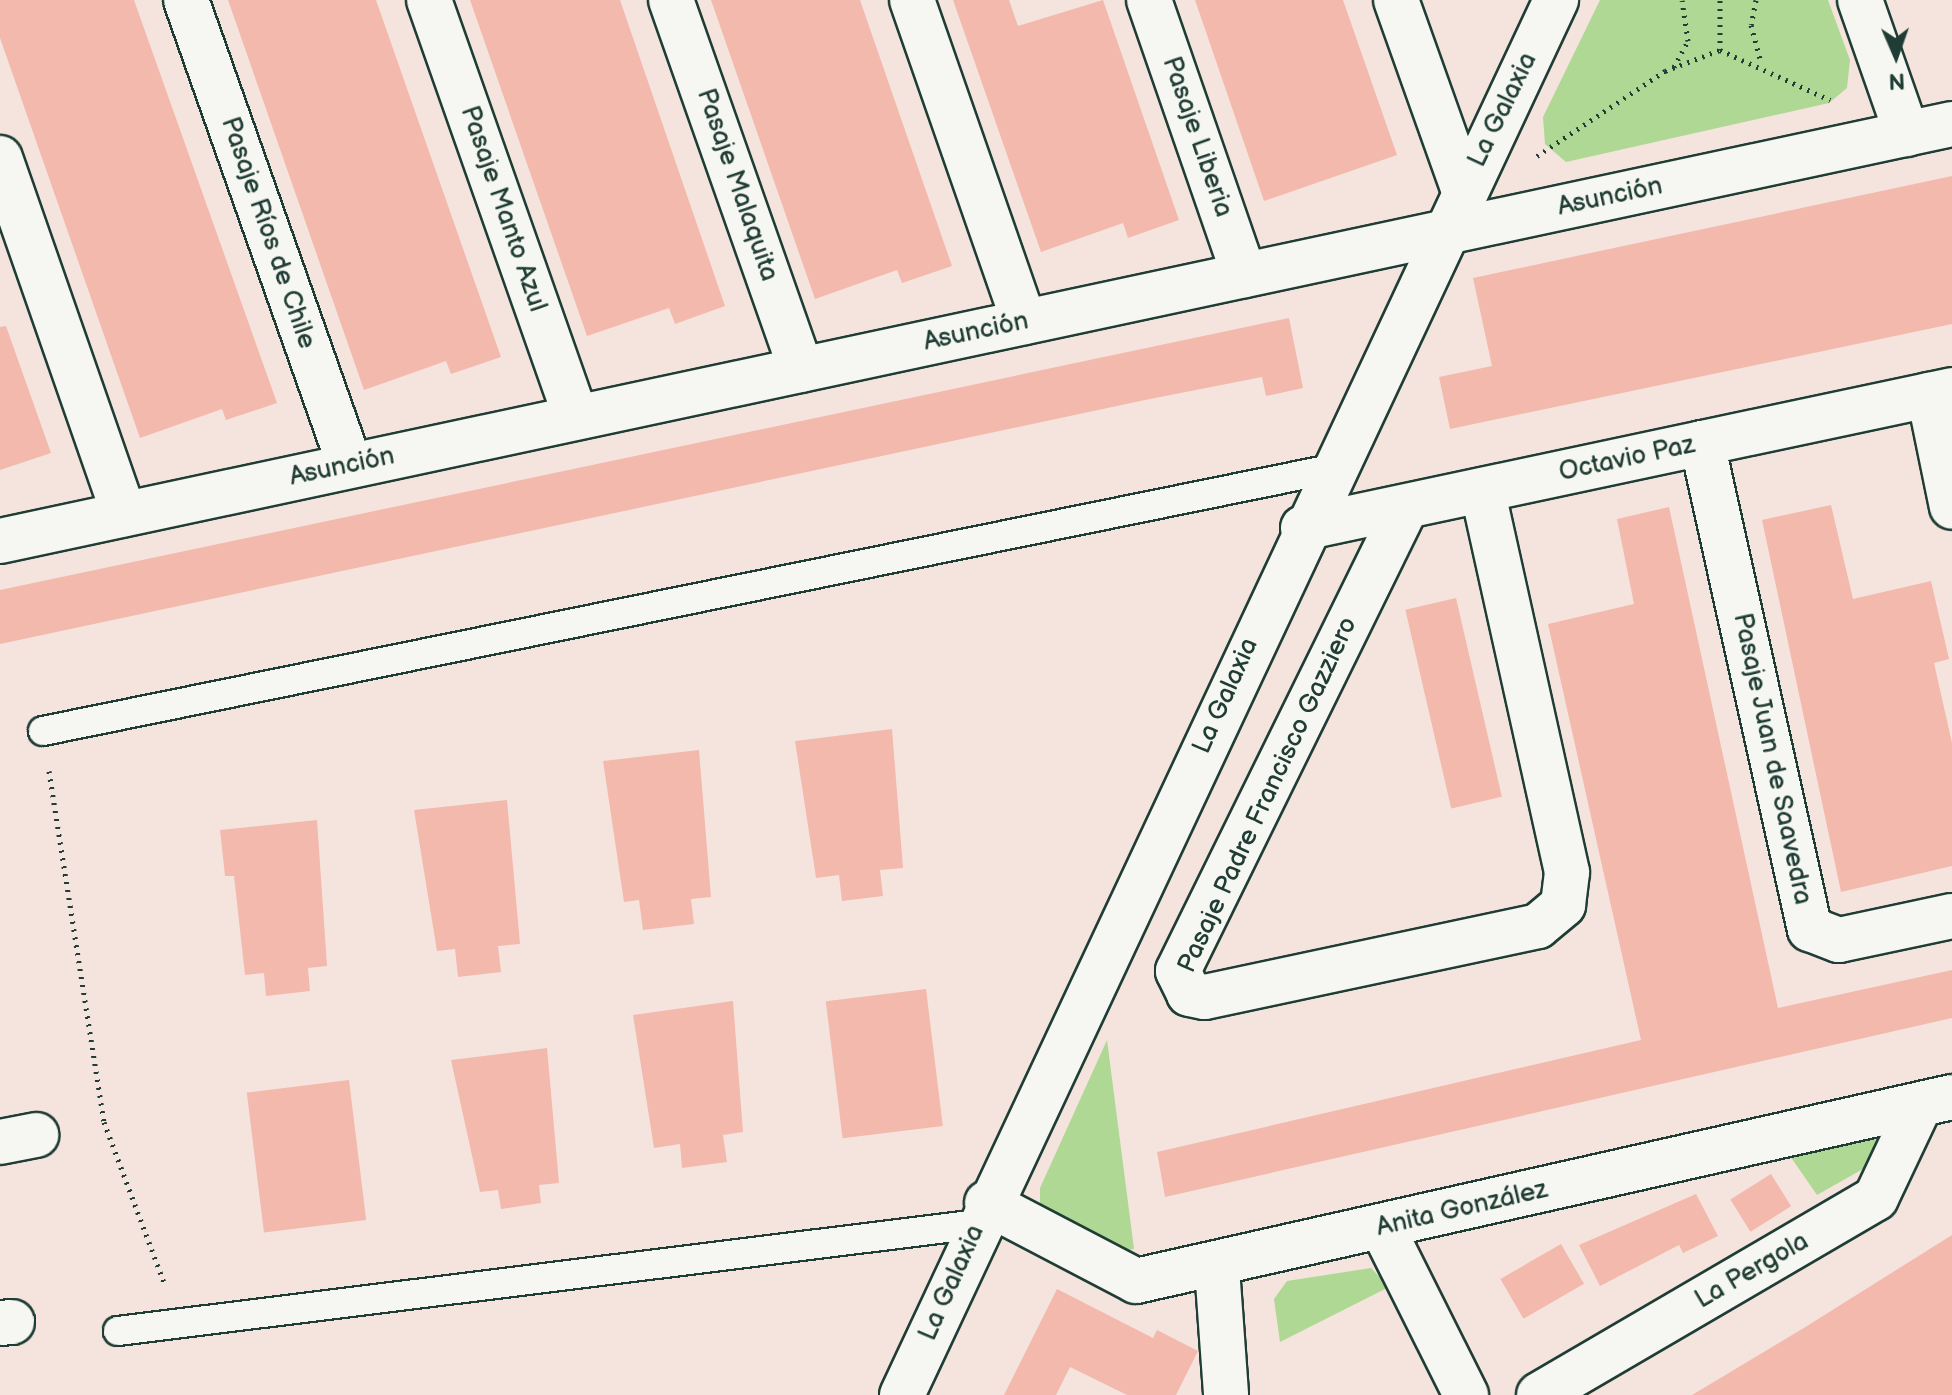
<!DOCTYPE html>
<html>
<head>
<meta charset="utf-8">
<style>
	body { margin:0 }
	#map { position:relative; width:1952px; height:1395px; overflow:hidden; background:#f5e4dd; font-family:"Balsamiq Sans",sans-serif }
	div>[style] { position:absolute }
	.green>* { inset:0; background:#afd895 }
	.building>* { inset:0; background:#f3b9ad; transform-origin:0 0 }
	.path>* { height:5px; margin-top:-2.5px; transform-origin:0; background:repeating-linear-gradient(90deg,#1f3d34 0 2px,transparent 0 8px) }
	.roads { filter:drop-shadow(2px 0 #1f3d34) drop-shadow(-2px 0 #1f3d34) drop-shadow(0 2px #1f3d34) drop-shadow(0 -2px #1f3d34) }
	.service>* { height:28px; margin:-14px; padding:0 14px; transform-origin:14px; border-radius:14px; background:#f6f6f2 }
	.minor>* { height:44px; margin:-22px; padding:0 22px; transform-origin:22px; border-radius:22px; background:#f6f6f2 }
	span { translate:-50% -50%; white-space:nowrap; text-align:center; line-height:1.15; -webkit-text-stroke:7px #f6f6f2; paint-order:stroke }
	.street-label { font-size:26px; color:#1f3d34 }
	.north { position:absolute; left:1856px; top:16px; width:80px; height:80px; -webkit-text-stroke:6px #f6f6f2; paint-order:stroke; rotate:178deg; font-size:22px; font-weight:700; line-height:32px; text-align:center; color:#1f3d34 }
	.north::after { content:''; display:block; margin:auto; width:28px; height:36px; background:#1f3d34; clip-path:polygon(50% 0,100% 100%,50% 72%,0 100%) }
</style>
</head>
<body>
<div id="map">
	<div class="green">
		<div style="clip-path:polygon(1600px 0,1828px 0,1850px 60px,1847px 88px,1829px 103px,1566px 162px,1545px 144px,1543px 117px)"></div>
		<div style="clip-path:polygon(1107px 1040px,1134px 1249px,1118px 1252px,1040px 1208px,1040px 1188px)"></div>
		<div style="clip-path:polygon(1876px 1139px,1870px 1165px,1817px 1195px,1790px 1156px)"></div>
		<div style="clip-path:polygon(1371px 1268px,1389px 1287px,1280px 1342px,1274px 1299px,1287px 1281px)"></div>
	</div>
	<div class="building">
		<div style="clip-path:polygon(0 0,134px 0,277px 403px,226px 420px,222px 409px,140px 438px,0 38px)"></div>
		<div style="clip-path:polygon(228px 0,376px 0,501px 357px,451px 374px,446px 361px,364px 390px)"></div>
		<div style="clip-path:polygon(470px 0,620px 0,725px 306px,675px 324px,669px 308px,587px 336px)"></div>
		<div style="clip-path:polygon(711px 0,860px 0,952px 266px,902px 283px,897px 270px,815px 299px)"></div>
		<div style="clip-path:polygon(953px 0,1009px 0,1018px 26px,1103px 0,1179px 220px,1128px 238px,1123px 223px,1041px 252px)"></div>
		<div style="clip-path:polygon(1195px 0,1343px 0,1397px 155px,1264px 201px)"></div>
		<div style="clip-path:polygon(1952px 176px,1952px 324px,1450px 429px,1439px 377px,1492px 366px,1473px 278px)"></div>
		<div style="clip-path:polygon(1289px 318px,1303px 388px,1266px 396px,1262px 377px,1145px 400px,0 644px,0 590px)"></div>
		<div style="clip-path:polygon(6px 326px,51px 453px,0 470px,0 327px)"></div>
		<div style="clip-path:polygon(1831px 505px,1853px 599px,1931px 581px,1949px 659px,1934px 663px,1952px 743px,1952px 866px,1841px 892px,1762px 520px)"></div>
		<div style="clip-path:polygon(1669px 507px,1778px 1008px,1952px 970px,1952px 1018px,1165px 1197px,1157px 1152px,1641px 1040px,1548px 624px,1634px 604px,1617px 519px)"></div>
		<div style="left:1456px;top:598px;width:204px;height:52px;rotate:77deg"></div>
		<div style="clip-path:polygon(892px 729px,903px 868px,880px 870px,883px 896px,842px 901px,839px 875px,816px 878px,795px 741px)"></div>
		<div style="clip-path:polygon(699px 750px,711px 897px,691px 899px,694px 924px,643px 930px,639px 900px,624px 902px,603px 761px)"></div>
		<div style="clip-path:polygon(507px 800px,520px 944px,498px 946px,501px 972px,458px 977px,455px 949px,437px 951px,414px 810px)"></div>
		<div style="clip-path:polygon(317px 820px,327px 966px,308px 968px,310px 991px,266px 996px,264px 973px,245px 975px,234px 876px,225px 876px,220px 830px)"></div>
		<div style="left:926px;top:989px;width:138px;height:101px;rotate:83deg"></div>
		<div style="clip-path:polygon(733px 1001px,743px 1132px,723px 1135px,727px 1162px,682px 1168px,680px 1144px,654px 1148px,633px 1015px)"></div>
		<div style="clip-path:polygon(547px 1048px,559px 1183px,539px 1185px,541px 1203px,501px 1209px,498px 1190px,480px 1192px,451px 1060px)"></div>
		<div style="left:349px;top:1080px;width:141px;height:103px;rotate:83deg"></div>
		<div style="left:1771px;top:1174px;width:38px;height:48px;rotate:58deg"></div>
		<div style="clip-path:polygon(1696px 1194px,1718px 1236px,1683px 1253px,1679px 1245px,1600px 1286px,1579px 1245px)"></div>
		<div style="clip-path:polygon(1952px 1235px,1952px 1395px,1692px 1395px,1807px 1326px)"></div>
		<div style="left:1561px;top:1244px;width:46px;height:70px;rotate:60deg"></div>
		<div style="clip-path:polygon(1057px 1289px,1153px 1338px,1157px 1330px,1198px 1351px,1176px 1395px,1127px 1395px,1070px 1367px,1056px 1395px,1004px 1395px)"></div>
	</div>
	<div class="path">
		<div style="left:1756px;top:0;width:25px;rotate:101deg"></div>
		<div style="left:1751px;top:25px;width:38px;rotate:75deg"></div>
		<div style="left:1720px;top:50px;width:50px;rotate:-90deg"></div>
		<div style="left:1674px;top:67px;width:30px;rotate:-62deg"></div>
		<div style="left:1688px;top:41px;width:41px;rotate:-98.3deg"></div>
		<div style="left:1537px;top:156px;width:154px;rotate:-33.6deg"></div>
		<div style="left:1665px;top:71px;width:59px;rotate:-20.9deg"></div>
		<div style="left:1720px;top:50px;width:121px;rotate:24.4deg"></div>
		<div style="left:49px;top:771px;width:355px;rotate:81.1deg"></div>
		<div style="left:104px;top:1122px;width:174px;rotate:69.5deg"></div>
	</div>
	<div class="roads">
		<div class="service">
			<div style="left:43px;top:731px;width:1314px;rotate:-11.5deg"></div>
			<div style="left:118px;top:1331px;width:867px;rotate:-7.09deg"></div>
		</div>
		<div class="minor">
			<div style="left:186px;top:0;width:493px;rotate:70.6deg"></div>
			<div style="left:429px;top:0;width:442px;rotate:70.6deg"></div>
			<div style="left:671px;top:0;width:392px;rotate:70.6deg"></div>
			<div style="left:912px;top:0;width:341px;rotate:70.8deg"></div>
			<div style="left:1149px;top:0;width:291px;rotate:70.9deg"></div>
			<div style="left:1396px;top:0;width:203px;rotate:70.4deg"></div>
			<div style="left:1860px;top:0;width:142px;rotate:70.7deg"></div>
			<div style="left:0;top:158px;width:377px;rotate:70.8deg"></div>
			<div style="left:1929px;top:395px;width:114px;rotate:78.4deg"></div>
			<div style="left:1702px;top:443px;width:498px;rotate:77.5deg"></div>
			<div style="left:1810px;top:929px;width:31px;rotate:21deg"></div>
			<div style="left:1839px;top:940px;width:116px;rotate:-12deg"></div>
			<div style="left:1406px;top:507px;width:517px;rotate:116.17deg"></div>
			<div style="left:1178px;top:971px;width:25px;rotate:64deg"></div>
			<div style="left:1189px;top:994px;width:16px;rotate:11deg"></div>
			<div style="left:1205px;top:997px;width:340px;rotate:-12deg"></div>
			<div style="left:1538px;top:926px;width:33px;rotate:-40deg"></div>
			<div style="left:1563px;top:905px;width:33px;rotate:-83deg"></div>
			<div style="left:1567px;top:872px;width:391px;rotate:-102.5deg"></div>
			<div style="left:1303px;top:528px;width:664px;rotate:-12deg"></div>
			<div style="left:0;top:541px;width:1996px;rotate:-12.06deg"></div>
			<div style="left:0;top:1142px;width:37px;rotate:-11deg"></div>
			<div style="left:987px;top:1203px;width:168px;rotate:27.6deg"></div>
			<div style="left:1136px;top:1281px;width:836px;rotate:-12.71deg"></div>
			<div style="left:1382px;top:1227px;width:188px;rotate:63.4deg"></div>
			<div style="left:1217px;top:1268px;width:127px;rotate:85.9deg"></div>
			<div style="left:0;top:1323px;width:12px;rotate:-5deg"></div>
			<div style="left:902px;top:1395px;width:1541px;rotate:-64.88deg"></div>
			<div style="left:1539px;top:1395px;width:390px;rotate:-30.3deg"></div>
			<div style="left:1876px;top:1198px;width:103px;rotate:-64.7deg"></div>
		</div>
	</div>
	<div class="street-label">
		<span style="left:1503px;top:110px;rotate:-64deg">La Galaxia</span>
		<span style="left:1197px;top:137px;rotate:71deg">Pasaje Liberia</span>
		<span style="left:737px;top:185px;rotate:71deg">Pasaje Malaquita</span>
		<span style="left:1610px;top:197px;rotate:-12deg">Asunción</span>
		<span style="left:503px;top:209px;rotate:71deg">Pasaje Manto Azul</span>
		<span style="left:268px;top:233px;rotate:71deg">Pasaje Ríos de Chile</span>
		<span style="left:976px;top:332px;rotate:-12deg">Asunción</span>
		<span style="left:1627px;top:459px;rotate:-12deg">Octavio Paz</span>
		<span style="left:342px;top:467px;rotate:-12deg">Asunción</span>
		<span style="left:1226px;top:696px;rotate:-66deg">La Galaxia</span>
		<span style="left:1772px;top:759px;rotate:78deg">Pasaje Juan de Saavedra</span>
		<span style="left:1268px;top:795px;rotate:-65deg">Pasaje Padre Francisco Gazziero</span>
		<span style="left:1462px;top:1209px;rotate:-13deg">Anita González</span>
		<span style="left:1752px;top:1271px;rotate:-30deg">La Pergola</span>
		<span style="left:952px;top:1283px;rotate:-66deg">La Galaxia</span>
	</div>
	<div class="north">N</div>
</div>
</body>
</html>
